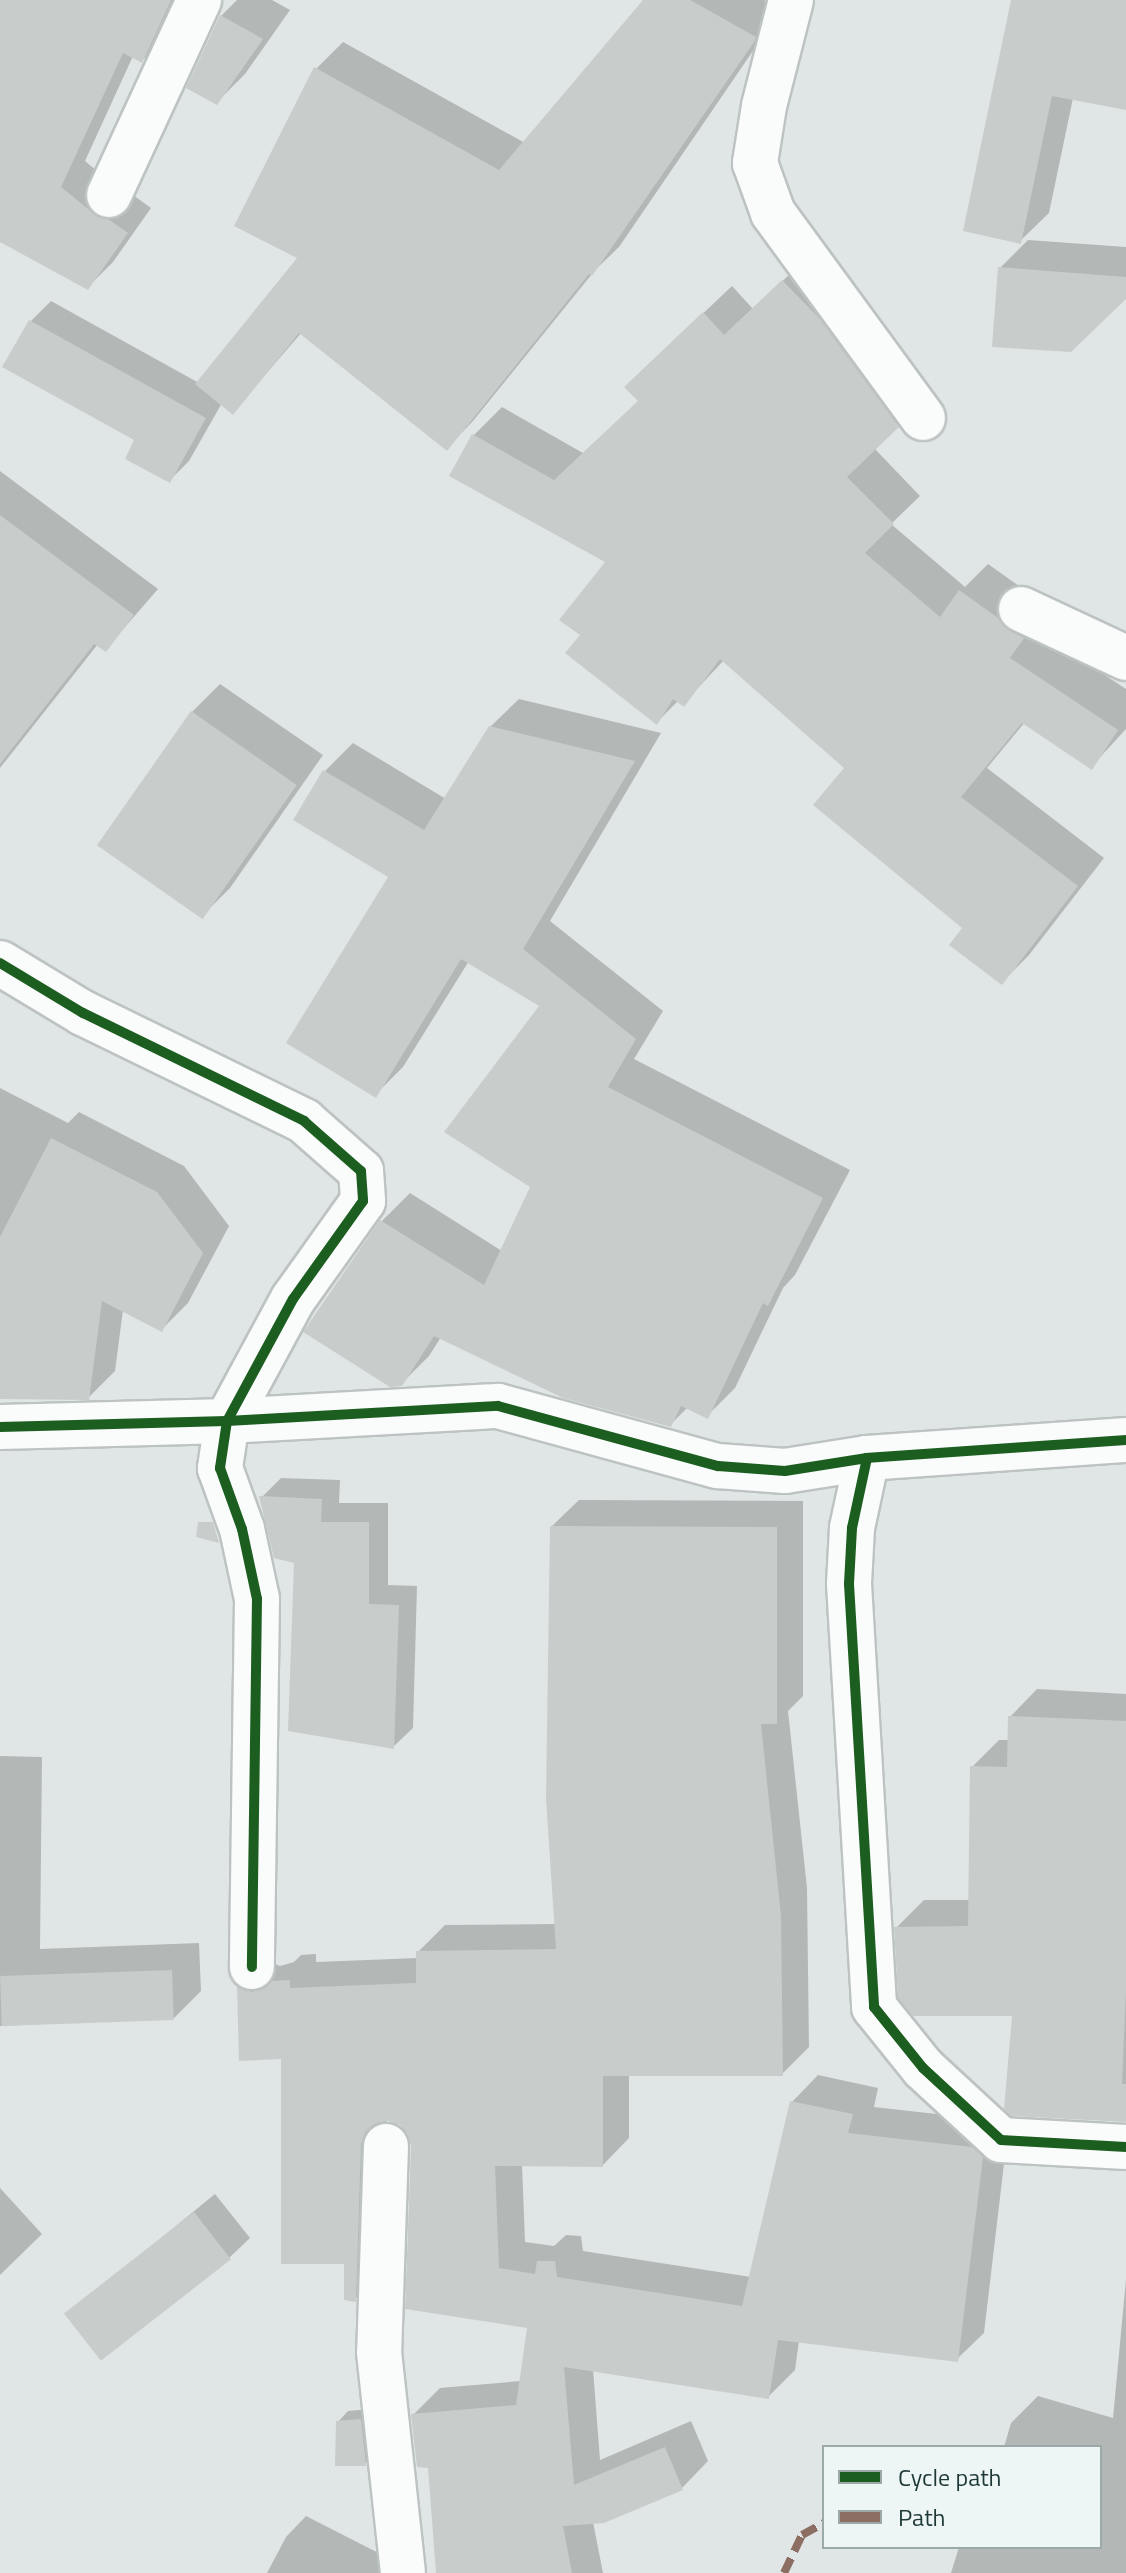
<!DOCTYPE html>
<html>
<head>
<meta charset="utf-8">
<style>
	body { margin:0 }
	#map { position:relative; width:1126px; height:2573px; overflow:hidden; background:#e0e6e5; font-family:"Titillium Web",sans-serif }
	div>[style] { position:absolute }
	.shadow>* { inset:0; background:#0003 }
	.building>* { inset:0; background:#c8cdcc; transform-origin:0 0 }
	.roads { filter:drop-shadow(2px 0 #bdc3c2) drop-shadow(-2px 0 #bdc3c2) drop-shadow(0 2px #bdc3c2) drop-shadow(0 -2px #bdc3c2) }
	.minor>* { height:44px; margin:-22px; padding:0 22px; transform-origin:22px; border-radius:22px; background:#fafbfb }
	.quiet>* { height:8px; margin-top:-4px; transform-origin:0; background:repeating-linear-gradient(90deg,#8d6e63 0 16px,transparent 0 24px) }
	.cycleway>* { height:10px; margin:-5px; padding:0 5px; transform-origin:5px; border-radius:5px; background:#1b5e20 }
	span { translate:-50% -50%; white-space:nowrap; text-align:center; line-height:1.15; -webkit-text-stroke:7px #edf6f4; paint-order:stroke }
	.legend { position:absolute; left:822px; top:2445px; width:280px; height:104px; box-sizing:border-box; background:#edf6f4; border:2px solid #9baaa9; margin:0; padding:10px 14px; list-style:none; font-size:24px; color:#1f3939 }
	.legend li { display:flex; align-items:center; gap:16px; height:40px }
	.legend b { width:40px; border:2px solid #9baaa9 }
</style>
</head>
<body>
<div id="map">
	<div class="shadow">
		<div style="clip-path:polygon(0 0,183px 0,166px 36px,142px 61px,133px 56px,85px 161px,123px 193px,133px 195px,151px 208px,113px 262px,88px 287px,0 240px)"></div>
		<div style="clip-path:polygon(237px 0,272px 0,290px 10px,245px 74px,217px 102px,221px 16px)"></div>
		<div style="clip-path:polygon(645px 0,764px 0,781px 10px,619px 247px,596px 269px,473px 421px,447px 448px,302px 332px,233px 412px,222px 403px,189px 461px,169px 481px,31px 321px,51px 301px,199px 383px,301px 258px,316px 69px,343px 42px,525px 143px)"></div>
		<div style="clip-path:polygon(1013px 0,1126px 0,1126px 108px,1073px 98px,1049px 213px,1020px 241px)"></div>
		<div style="clip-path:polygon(1028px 240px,1126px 247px,1126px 297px,1000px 268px)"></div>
		<div style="clip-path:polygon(811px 254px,925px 398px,874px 448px,920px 496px,891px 524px,965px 587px,988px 564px,1026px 591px,1036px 630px,1126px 689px,1126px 729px,1091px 767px,1025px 722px,987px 768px,1104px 858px,1029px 955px,1002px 982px,846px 768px,724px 660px,683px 704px,679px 700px,657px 722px,582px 635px,608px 562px,451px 475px,474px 435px,502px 407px,583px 453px,640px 400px,655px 359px,732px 286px,753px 309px)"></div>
		<div style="clip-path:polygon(0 471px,158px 589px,105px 650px,98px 644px,0 768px)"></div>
		<div style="clip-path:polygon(220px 684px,323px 755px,230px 888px,202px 916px,192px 712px)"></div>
		<div style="clip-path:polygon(519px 699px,661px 733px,550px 921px,663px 1011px,634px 1059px,850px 1170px,795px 1275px,783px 1288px,735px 1388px,707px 1416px,688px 1407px,670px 1425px,441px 1337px,429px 1356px,401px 1384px,382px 1221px,410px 1193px,502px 1251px,533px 1186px,541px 1005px,469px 961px,403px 1067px,375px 1095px,391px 877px,325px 771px,353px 743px,446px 799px,490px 727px)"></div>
		<div style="clip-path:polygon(0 1088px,68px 1123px,79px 1112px,184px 1166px,229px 1226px,188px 1303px,162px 1329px,123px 1310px,115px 1371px,88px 1398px,0 1397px)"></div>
		<div style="clip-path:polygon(281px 1478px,340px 1480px,339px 1503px,388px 1503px,388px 1585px,417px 1586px,413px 1728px,393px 1747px,262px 1497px)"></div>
		<div style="clip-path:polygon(579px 1500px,803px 1501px,803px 1696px,788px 1711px,807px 1888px,809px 2047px,782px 2074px,629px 2074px,629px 2138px,603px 2165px,522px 2164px,525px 2242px,554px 2246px,566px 2235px,581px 2236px,583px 2251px,751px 2277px,792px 2102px,818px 2075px,878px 2088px,874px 2107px,999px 2121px,1008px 2130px,984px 2333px,957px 2359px,799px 2341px,795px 2370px,768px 2397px,593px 2369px,600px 2460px,691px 2421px,708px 2461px,682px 2488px,593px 2522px,603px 2573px,445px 2573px,430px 2466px,413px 2415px,440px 2388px,521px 2381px,529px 2326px,409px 2133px,400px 2123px,387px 2119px,382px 2273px,355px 2299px,283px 2057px,239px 1987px,265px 1960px,280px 1966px,294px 1962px,301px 1955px,316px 1954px,316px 1962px,418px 1958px,418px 1952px,445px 1925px,556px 1924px,552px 1526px)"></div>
		<div style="clip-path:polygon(1037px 1689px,1126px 1694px,1126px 2120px,1015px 2014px,896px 1928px,924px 1900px,970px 1900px,972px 1767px,999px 1740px,1009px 1740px,1010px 1717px)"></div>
		<div style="clip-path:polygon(0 1756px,42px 1757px,40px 1949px,199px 1943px,201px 1991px,174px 2018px,0 2026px)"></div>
		<div style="clip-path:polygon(0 2188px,42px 2234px,0 2275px)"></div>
		<div style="clip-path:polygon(215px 2194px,250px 2238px,229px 2258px,67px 2315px)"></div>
		<div style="clip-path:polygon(1126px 2279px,1126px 2573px,951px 2573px,959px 2547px,1100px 2547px,1100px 2447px,1004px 2447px,1011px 2423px,1038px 2396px,1113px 2418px)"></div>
		<div style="clip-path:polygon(371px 2409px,376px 2454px,365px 2464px,338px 2422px,348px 2411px)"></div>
		<div style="clip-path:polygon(306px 2516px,402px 2565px,410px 2573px,267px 2573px,286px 2537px)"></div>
	</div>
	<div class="building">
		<div style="clip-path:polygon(0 0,171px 0,142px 63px,123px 53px,61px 187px,98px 217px,108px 219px,128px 233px,88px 290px,0 242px)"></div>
		<div style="clip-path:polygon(643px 0,690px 0,756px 37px,754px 42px,592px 276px,589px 274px,447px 451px,299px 333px,233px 415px,195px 384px,297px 258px,234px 226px,314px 67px,499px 170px)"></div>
		<div style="clip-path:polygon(1011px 0,1126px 0,1126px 110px,1052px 96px,1021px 244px,963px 231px)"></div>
		<div style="clip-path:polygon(220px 15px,263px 39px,217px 105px,186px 88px)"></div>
		<div style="clip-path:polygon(998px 267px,1126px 277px,1126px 299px,1071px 352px,992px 347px)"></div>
		<div style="clip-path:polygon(782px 280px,819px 318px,899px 427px,847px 477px,894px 524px,865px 553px,940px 617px,959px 590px,998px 618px,1010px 631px,1024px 638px,1010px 658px,1118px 730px,1092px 770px,1022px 723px,961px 797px,1078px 886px,1002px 985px,949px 945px,962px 928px,813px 805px,844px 768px,720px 659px,684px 707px,673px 699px,657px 725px,565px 653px,580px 635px,559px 620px,605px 562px,449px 476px,472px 434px,554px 480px,638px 401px,624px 387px,703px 312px,724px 335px)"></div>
		<div style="clip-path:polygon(29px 320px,206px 418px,170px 483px,125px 459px,134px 440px,2px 367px)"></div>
		<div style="clip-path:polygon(0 515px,134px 615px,106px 652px,94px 644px,0 764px)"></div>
		<div style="left:191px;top:711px;width:129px;height:164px;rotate:35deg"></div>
		<div style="clip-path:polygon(489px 726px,635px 761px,523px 949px,636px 1039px,608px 1087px,823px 1198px,768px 1306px,763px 1303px,708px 1419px,681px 1406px,671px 1427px,563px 1398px,434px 1336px,402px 1386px,390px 1387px,303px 1332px,380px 1220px,484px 1285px,530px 1187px,444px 1132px,539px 1006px,461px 959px,376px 1098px,286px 1043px,388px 877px,293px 820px,323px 770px,424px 830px)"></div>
		<div style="clip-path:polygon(51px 1138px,157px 1192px,203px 1253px,162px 1332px,102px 1301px,89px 1400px,0 1399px,0 1237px)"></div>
		<div style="clip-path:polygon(259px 1496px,322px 1499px,321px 1522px,369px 1522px,369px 1604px,399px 1605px,394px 1749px,288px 1731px,294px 1563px,274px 1558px)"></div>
		<div style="clip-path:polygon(198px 1522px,213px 1522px,219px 1543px,196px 1537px)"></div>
		<div style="clip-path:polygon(550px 1526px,777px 1527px,777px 1724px,761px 1724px,781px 1916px,783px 2076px,603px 2076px,603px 2167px,495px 2166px,499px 2268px,535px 2274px,537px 2261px,555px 2261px,557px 2277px,742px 2306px,790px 2101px,853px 2114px,848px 2133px,972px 2147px,983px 2157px,958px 2362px,778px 2340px,769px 2399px,564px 2367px,574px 2485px,665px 2447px,683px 2490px,604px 2523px,563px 2526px,572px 2573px,436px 2573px,428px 2468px,417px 2467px,411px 2414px,516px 2405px,527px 2328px,405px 2309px,411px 2147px,408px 2134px,400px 2125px,388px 2121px,374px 2124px,365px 2132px,361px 2144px,356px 2302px,344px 2300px,344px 2264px,281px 2264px,281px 2059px,239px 2061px,237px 1986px,252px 1992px,265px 1988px,272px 1981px,290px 1980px,290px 1988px,416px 1983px,416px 1951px,556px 1949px,546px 1799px)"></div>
		<div style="clip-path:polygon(1008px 1716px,1126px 1721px,1126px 1990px,1122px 2084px,1126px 2084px,1126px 2122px,1011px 2116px,1004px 2109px,1012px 2016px,913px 2016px,898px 1998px,894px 1927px,968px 1926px,970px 1766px,1007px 1767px)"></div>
		<div style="left:172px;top:1970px;width:50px;height:172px;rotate:88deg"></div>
		<div style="left:194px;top:2212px;width:60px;height:165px;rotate:52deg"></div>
		<div style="clip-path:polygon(361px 2419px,366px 2466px,335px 2466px,336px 2421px)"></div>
	</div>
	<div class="roads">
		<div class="minor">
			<div style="left:791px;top:0;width:109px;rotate:104.3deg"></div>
			<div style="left:764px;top:106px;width:58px;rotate:99deg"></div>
			<div style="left:755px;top:163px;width:53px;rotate:70.2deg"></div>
			<div style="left:773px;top:213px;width:254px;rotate:53.8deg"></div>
			<div style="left:109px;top:195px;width:215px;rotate:-65.2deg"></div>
			<div style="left:1021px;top:609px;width:116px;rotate:25deg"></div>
			<div style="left:0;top:963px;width:97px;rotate:31.1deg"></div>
			<div style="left:83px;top:1013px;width:246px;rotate:26deg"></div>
			<div style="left:304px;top:1121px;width:76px;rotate:41.3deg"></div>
			<div style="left:361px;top:1171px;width:30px;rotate:86deg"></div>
			<div style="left:363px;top:1201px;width:120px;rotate:125.5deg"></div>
			<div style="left:293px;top:1299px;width:139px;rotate:118.4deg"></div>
			<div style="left:227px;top:1421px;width:48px;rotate:98.5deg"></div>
			<div style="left:220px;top:1468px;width:65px;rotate:70.2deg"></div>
			<div style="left:242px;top:1529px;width:72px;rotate:77.9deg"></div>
			<div style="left:257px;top:1599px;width:368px;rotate:90.8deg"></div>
			<div style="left:0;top:1427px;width:227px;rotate:-1.5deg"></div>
			<div style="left:227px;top:1421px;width:271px;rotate:-3.2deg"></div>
			<div style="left:498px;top:1406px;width:228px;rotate:15.3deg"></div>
			<div style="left:718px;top:1466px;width:67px;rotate:4.3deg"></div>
			<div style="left:785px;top:1471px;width:83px;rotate:-9deg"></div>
			<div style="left:867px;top:1458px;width:260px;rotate:-4deg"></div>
			<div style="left:867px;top:1458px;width:72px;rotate:102.1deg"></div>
			<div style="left:852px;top:1528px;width:56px;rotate:93.1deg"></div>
			<div style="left:849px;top:1584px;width:424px;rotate:86.6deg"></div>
			<div style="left:874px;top:2007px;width:78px;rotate:51.2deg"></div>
			<div style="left:923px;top:2068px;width:106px;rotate:42.7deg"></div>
			<div style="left:1001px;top:2140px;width:125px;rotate:3.2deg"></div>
			<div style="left:386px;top:2146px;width:206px;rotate:91.9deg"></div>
			<div style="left:379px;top:2352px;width:222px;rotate:83.8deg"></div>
		</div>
	</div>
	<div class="quiet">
		<div style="left:784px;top:2573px;width:42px;rotate:-64.7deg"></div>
		<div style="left:802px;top:2535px;width:25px;rotate:-29deg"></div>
	</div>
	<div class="cycleway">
		<div style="left:0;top:963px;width:97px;rotate:31.1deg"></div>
		<div style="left:83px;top:1013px;width:246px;rotate:26deg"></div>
		<div style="left:304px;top:1121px;width:76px;rotate:41.3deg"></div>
		<div style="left:361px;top:1171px;width:30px;rotate:86deg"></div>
		<div style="left:363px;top:1201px;width:120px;rotate:125.5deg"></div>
		<div style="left:293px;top:1299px;width:139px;rotate:118.4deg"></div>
		<div style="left:227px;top:1421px;width:48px;rotate:98.5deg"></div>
		<div style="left:220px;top:1468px;width:65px;rotate:70.2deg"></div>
		<div style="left:242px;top:1529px;width:72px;rotate:77.9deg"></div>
		<div style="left:257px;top:1599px;width:368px;rotate:90.8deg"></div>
		<div style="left:0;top:1427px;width:227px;rotate:-1.5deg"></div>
		<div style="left:227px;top:1421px;width:271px;rotate:-3.2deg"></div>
		<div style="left:498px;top:1406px;width:228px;rotate:15.3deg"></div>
		<div style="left:718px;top:1466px;width:67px;rotate:4.3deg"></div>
		<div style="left:785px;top:1471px;width:83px;rotate:-9deg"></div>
		<div style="left:867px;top:1458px;width:260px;rotate:-4deg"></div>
		<div style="left:867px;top:1458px;width:72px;rotate:102.1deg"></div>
		<div style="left:852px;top:1528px;width:56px;rotate:93.1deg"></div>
		<div style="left:849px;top:1584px;width:424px;rotate:86.6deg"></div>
		<div style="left:874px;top:2007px;width:78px;rotate:51.2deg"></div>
		<div style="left:923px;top:2068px;width:106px;rotate:42.7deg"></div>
		<div style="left:1001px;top:2140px;width:125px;rotate:3.2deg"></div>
	</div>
	<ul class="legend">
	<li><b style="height:10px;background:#1b5e20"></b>Cycle path</li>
	<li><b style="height:10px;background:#8d6e63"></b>Path</li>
	</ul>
</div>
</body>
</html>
